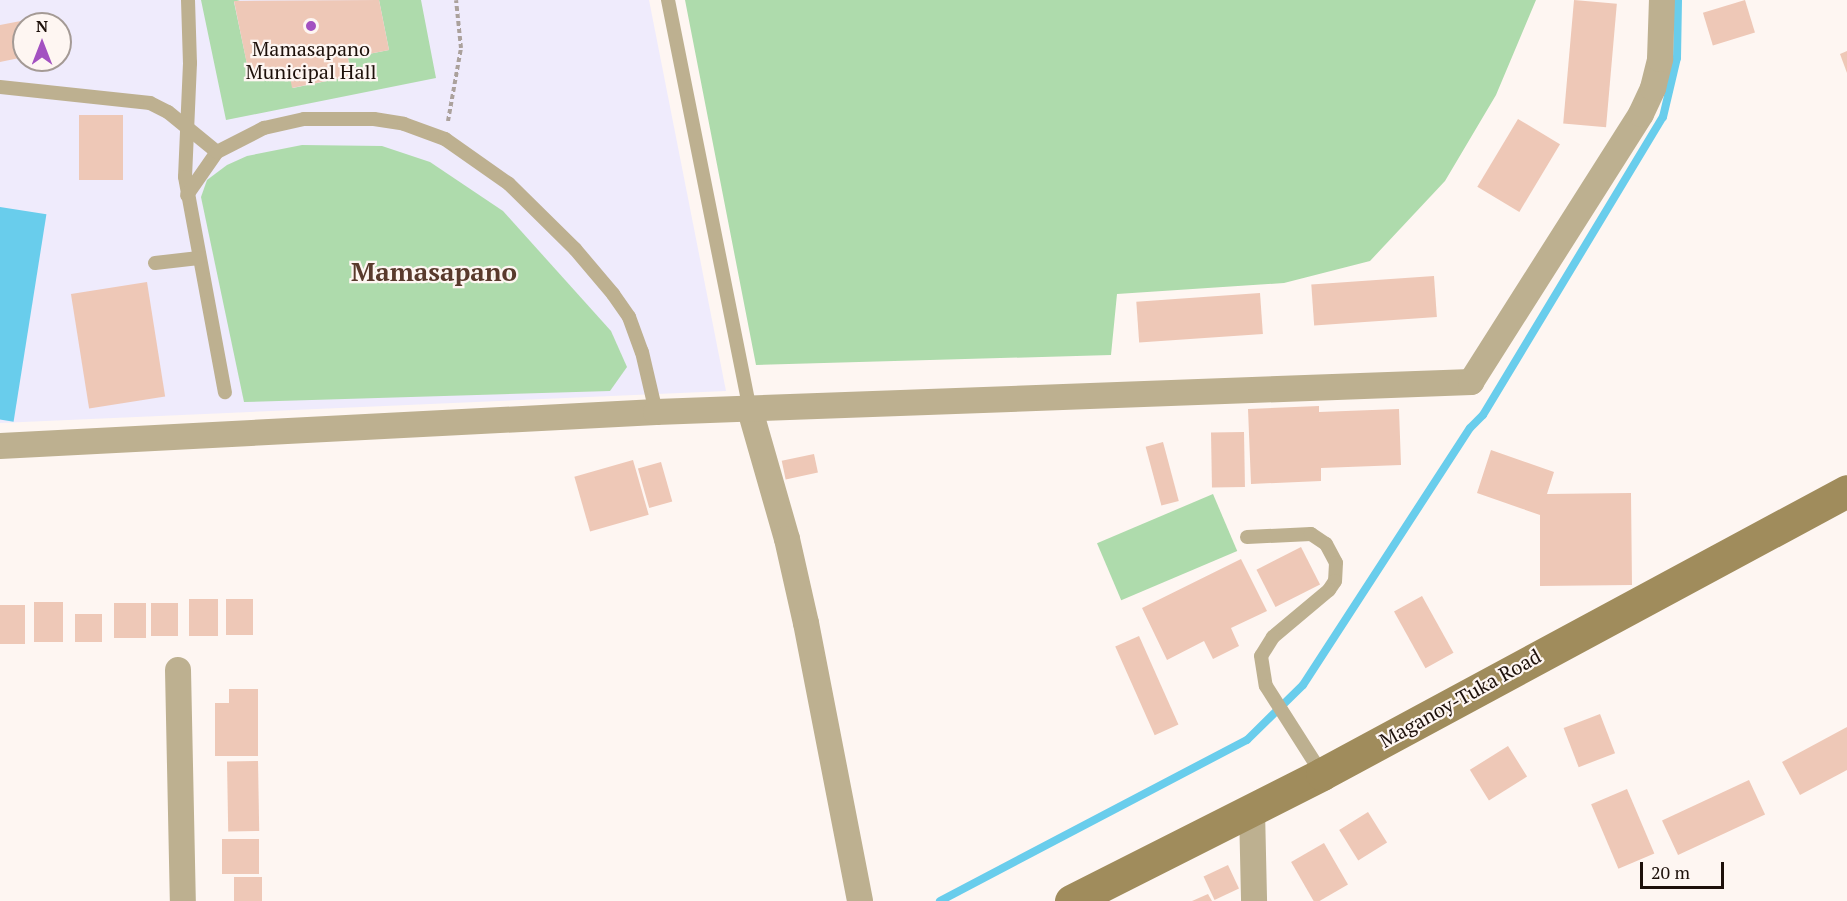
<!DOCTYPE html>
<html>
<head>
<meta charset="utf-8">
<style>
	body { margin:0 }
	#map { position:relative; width:1847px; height:901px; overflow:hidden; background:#fef6f2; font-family:"PT Serif",serif }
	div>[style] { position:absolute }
	.commercial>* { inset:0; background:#efebfc }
	.green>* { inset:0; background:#aedbac; transform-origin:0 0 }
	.water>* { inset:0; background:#69cdec; transform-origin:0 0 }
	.stream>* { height:8px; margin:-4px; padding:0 4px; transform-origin:4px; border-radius:4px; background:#69cdec }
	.building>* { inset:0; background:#eec8b7; transform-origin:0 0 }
	.path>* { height:4px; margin-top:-2px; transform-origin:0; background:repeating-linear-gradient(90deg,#aba19c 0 4.5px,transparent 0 7.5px) }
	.service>* { height:14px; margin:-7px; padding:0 7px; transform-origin:7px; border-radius:7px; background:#bdb090 }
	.minor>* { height:26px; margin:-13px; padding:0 13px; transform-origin:13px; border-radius:13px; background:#bdb090 }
	.secondary>* { height:33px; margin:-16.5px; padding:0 16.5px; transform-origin:16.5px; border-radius:16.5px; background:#a08c5c }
	.dots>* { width:16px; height:16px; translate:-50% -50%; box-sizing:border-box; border:3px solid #fef6f2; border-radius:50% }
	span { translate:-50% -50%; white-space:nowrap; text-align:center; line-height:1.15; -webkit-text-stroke:4.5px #fef6f2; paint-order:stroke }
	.poi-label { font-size:20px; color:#1d100a }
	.street-label { font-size:20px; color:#1d100a }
	.district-label { font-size:26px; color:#593a2c; font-weight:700 }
	.north { position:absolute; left:12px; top:12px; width:60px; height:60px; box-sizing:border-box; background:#fef6f2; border:2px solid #a49a95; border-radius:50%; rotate:0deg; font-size:16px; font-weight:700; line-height:24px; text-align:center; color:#1d100a }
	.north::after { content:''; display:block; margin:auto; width:21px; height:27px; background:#a351c1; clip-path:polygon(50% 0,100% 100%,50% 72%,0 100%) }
	.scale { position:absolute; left:1640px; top:862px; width:84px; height:27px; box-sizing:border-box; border:3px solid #1d100a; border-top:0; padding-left:8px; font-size:18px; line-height:21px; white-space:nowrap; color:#1d100a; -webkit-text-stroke:4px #fef6f2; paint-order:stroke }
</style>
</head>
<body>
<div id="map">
	<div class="commercial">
		<div style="clip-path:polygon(evenodd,0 0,649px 0,726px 391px,0 423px,0 0,24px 24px,60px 24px,60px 60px,24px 60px,24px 24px)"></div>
	</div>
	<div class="green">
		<div style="clip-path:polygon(201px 0,240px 0,234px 2px,250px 78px,289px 71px,293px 88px,351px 76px,348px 58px,389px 50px,379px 0,421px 0,436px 78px,226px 120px)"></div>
		<div style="clip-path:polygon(685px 0,1536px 0,1496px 95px,1445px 181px,1370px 261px,1284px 283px,1117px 294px,1111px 355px,756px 365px)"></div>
		<div style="clip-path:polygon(302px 145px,382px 146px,430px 162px,503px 211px,611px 331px,627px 367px,610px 391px,244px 402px,201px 197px,207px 180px,227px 165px,247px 156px)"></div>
		<div style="left:1213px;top:494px;width:62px;height:126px;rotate:67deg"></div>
	</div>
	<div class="water">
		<div style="left:0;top:207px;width:47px;height:210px;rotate:9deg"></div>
	</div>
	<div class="stream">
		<div style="left:940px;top:901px;width:347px;rotate:-27.7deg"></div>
		<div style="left:1247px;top:740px;width:78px;rotate:-44.5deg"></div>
		<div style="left:1303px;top:685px;width:306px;rotate:-57deg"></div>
		<div style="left:1470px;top:428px;width:18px;rotate:-45deg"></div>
		<div style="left:1483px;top:415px;width:348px;rotate:-58.9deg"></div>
		<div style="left:1663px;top:117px;width:61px;rotate:-76.7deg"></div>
		<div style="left:1677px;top:58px;width:58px;rotate:-89deg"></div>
	</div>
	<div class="building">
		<div style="clip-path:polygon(379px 0,389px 50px,348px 58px,351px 76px,292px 88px,289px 71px,250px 79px,234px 1px)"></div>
		<div style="left:1574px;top:0;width:43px;height:124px;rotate:5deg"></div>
		<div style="left:1745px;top:0;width:34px;height:44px;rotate:73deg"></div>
		<div style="clip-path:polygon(26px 20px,24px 57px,0 62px,0 25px)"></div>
		<div style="clip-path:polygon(1847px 51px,1847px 73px,1840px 54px)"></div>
		<div style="left:79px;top:115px;width:44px;height:65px"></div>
		<div style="left:1518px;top:119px;width:49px;height:79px;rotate:31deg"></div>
		<div style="left:1434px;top:276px;width:41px;height:123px;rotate:86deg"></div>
		<div style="left:147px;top:282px;width:116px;height:77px;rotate:81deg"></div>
		<div style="left:1260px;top:293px;width:41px;height:124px;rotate:86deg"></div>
		<div style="clip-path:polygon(1319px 406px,1319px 412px,1399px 409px,1401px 465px,1321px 468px,1321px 481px,1251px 484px,1248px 409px)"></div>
		<div style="left:1244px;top:432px;width:55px;height:33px;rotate:89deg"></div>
		<div style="left:1163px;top:442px;width:61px;height:18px;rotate:75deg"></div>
		<div style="clip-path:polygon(1491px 450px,1554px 472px,1547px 494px,1631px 493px,1632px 585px,1540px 586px,1540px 515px,1477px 493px)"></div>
		<div style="left:814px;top:454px;width:19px;height:33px;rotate:78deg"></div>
		<div style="left:633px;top:460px;width:57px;height:61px;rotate:74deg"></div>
		<div style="left:661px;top:462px;width:41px;height:24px;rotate:74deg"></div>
		<div style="left:1301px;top:547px;width:42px;height:50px;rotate:63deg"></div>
		<div style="clip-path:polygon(1241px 559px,1267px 611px,1231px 628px,1239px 646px,1213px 659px,1204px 641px,1167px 660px,1142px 608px)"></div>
		<div style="left:1422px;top:596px;width:65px;height:32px;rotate:61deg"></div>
		<div style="left:189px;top:599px;width:29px;height:37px"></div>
		<div style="left:253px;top:599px;width:36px;height:27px;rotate:90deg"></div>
		<div style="left:34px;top:602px;width:29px;height:40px"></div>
		<div style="left:114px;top:603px;width:32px;height:35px"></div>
		<div style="left:178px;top:603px;width:33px;height:27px;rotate:90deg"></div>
		<div style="left:0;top:605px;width:25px;height:39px"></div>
		<div style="left:75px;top:614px;width:27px;height:28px"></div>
		<div style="left:1139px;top:636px;width:97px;height:26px;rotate:66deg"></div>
		<div style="clip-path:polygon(229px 689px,258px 689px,258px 756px,215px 756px,215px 703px,229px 703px)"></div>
		<div style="left:1600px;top:714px;width:42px;height:39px;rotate:69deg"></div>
		<div style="clip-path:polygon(1847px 727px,1847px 770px,1800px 795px,1782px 762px)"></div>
		<div style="left:1508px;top:746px;width:36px;height:45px;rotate:58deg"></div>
		<div style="left:258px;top:761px;width:70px;height:31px;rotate:89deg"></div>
		<div style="left:1749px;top:780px;width:38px;height:96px;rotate:65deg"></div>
		<div style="left:1627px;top:789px;width:70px;height:39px;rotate:67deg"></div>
		<div style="left:1368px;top:812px;width:36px;height:34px;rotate:58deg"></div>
		<div style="left:222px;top:839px;width:37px;height:35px"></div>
		<div style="left:1324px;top:843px;width:48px;height:38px;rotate:60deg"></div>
		<div style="left:1228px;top:865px;width:26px;height:27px;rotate:65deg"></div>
		<div style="left:234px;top:877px;width:28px;height:24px"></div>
		<div style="clip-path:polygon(1208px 894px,1212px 901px,1192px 901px)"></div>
	</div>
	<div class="path">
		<div style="left:448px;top:121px;width:74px;rotate:-79.9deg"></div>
		<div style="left:461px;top:48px;width:48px;rotate:-95.9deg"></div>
	</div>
	<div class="service">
		<div style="left:188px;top:0;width:63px;rotate:88.2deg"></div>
		<div style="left:190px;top:63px;width:114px;rotate:92.5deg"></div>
		<div style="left:185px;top:177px;width:219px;rotate:79.5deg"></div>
		<div style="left:668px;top:0;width:418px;rotate:78.7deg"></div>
		<div style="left:0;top:87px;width:151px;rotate:6.1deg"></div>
		<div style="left:150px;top:103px;width:20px;rotate:27deg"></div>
		<div style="left:168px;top:112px;width:63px;rotate:39.2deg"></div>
		<div style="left:187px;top:195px;width:52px;rotate:-55.1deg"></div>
		<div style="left:217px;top:152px;width:53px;rotate:-27.1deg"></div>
		<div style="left:264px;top:128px;width:41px;rotate:-12.7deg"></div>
		<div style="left:304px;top:119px;width:70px"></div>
		<div style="left:374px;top:119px;width:30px;rotate:9deg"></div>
		<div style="left:404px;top:124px;width:44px;rotate:20.1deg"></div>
		<div style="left:445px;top:139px;width:78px;rotate:35.1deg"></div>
		<div style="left:509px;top:184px;width:93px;rotate:44.6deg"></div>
		<div style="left:575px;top:249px;width:59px;rotate:49.8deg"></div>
		<div style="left:613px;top:294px;width:28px;rotate:55deg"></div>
		<div style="left:629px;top:317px;width:37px;rotate:70deg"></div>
		<div style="left:642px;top:352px;width:62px;rotate:76.9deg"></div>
		<div style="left:155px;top:263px;width:44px;rotate:-6.5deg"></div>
		<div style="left:1247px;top:537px;width:64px;rotate:-2.7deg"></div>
		<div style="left:1311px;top:534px;width:18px;rotate:34deg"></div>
		<div style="left:1326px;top:544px;width:21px;rotate:62deg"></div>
		<div style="left:1336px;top:563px;width:18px;rotate:93deg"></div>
		<div style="left:1335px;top:581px;width:11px;rotate:124deg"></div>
		<div style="left:1329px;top:590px;width:73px;rotate:140deg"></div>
		<div style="left:1273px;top:637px;width:22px;rotate:122deg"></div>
		<div style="left:1261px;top:656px;width:30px;rotate:81deg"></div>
		<div style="left:1266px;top:686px;width:104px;rotate:57.5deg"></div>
	</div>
	<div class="minor">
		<div style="left:750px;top:410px;width:134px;rotate:74deg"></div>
		<div style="left:787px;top:539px;width:86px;rotate:77.3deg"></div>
		<div style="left:806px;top:623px;width:283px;rotate:79deg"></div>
		<div style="left:0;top:446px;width:657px;rotate:-2.97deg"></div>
		<div style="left:656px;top:412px;width:816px;rotate:-2.11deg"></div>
		<div style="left:1471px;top:382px;width:317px;rotate:-57.6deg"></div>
		<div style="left:1641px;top:114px;width:29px;rotate:-65deg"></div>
		<div style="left:1653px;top:88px;width:30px;rotate:-76deg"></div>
		<div style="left:1660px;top:59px;width:59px;rotate:-88.1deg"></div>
		<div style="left:178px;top:670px;width:231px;rotate:88.8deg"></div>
		<div style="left:1252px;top:810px;width:91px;rotate:88.7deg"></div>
	</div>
	<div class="secondary">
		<div style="left:1071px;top:901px;width:281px;rotate:-26.8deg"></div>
		<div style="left:1322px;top:774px;width:596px;rotate:-28.33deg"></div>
	</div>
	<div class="dots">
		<div style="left:311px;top:26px;background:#a351c1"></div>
	</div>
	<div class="poi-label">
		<span style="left:311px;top:60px">Mamasapano<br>Municipal Hall</span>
	</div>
	<div class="street-label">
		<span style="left:1460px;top:698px;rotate:-29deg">Maganoy-Tuka Road</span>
	</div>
	<div class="district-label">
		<span style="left:434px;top:272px">Mamasapano</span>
	</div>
	<div class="north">N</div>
	<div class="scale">20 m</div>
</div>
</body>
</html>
